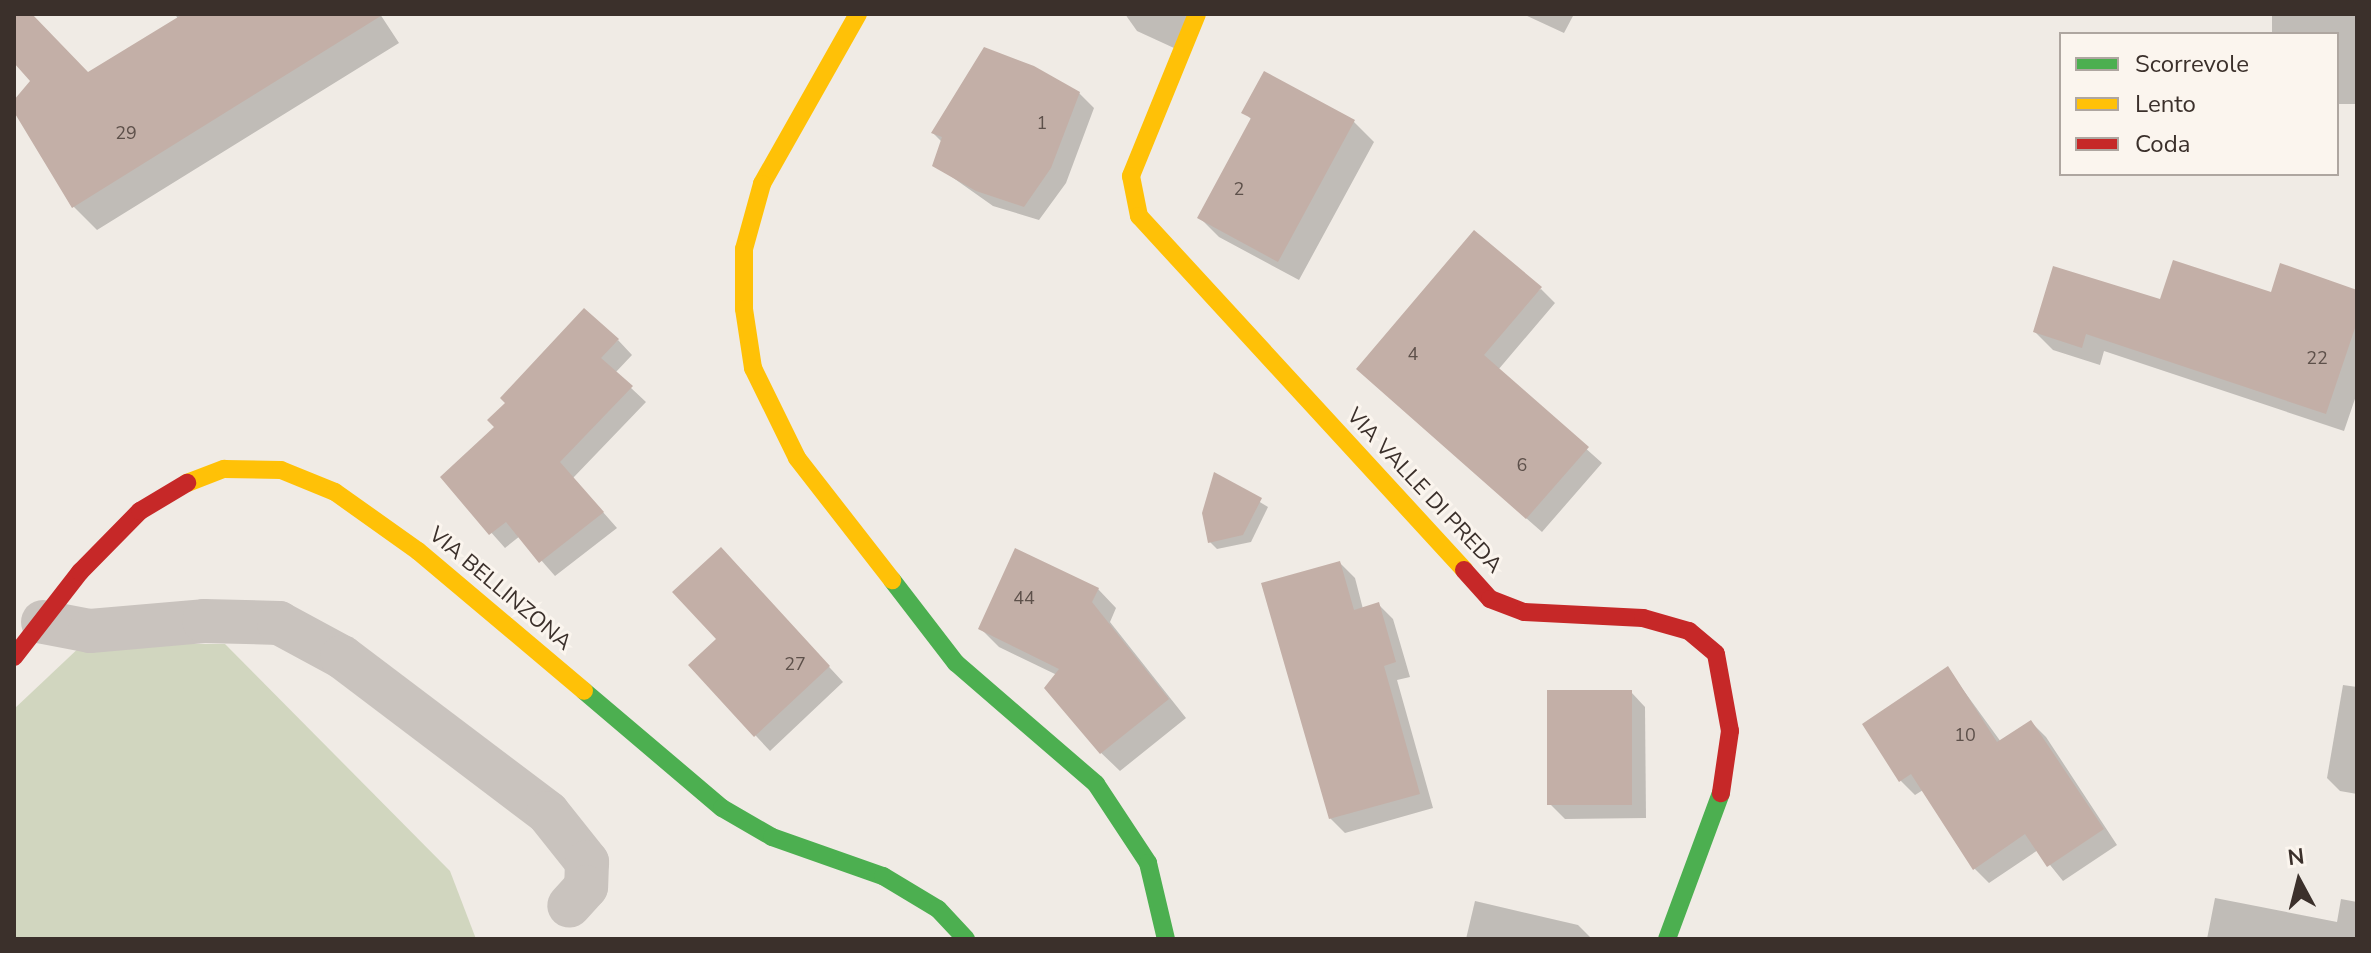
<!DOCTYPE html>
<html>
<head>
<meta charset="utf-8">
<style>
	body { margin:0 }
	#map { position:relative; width:2371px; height:953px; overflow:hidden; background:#f0ebe5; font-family:"Nunito Sans",sans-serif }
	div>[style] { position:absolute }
	.green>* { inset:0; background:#d1d6bf }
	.shadow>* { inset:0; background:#0003 }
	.building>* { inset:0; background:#c3afa7; transform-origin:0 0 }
	.street>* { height:44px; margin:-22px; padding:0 22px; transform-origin:22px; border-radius:22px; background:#c9c3be }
	.fast>* { height:18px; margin:-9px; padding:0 9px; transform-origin:9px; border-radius:9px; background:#4caf50 }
	.slow>* { height:18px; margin:-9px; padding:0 9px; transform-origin:9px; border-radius:9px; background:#ffc107 }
	.jam>* { height:18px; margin:-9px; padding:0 9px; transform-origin:9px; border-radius:9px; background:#c62828 }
	span { translate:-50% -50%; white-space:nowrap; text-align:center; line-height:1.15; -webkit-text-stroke:6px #fbf5ee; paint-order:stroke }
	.number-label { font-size:18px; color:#5d504a }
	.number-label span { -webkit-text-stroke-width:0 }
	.street-label { font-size:22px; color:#3b302b }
	.frame { position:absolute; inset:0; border:16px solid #3b302b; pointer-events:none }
	.legend { position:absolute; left:2059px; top:32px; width:280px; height:144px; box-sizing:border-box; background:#fbf5ee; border:2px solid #aea6a0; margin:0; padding:10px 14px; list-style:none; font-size:24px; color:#3b302b }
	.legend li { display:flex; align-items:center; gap:16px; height:40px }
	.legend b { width:40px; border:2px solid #aea6a0 }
	.north { position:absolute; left:2259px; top:841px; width:80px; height:80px; -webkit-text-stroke:6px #fbf5ee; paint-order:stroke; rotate:353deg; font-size:22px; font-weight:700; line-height:32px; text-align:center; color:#3b302b }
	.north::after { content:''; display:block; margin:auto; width:28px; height:36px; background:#3b302b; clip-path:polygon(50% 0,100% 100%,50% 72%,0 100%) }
</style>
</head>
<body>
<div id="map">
	<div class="green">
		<div style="clip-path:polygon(83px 644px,225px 644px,450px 871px,476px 939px,14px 939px,14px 709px)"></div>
	</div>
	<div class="shadow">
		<div style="clip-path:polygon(14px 14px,28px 14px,88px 74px,178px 19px,175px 14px,380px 14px,399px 43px,97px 230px,74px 207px,14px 109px,33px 81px,14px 61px)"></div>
		<div style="clip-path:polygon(1125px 14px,1188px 14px,1174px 48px,1137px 31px)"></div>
		<div style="clip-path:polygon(1523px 14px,1574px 14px,1564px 33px)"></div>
		<div style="clip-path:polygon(2272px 14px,2357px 14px,2357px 104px,2337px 104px,2337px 34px,2272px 34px)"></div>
		<div style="clip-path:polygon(1079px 93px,1094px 108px,1066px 183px,1039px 220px,993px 206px,935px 165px,942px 142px,933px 133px)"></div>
		<div style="clip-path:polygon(1244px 112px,1354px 122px,1374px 142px,1299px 280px,1219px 237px,1199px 217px,1252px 120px)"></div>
		<div style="clip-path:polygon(1541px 289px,1555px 303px,1498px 370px,1602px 463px,1542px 532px,1373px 383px)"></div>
		<div style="clip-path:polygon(2357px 292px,2357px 393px,2344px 431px,2104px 351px,2100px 365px,2053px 350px,2035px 332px,2162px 301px)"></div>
		<div style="clip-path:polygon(618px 340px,632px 355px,615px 373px,646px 402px,573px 478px,617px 528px,555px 576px,520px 536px,505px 548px,442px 477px)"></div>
		<div style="clip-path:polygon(1215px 475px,1268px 507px,1251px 542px,1217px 549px,1210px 542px)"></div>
		<div style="clip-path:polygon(1340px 563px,1355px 578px,1363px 609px,1378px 604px,1393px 619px,1410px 677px,1397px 680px,1433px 808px,1345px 833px,1330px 818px)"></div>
		<div style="clip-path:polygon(735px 565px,843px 682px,770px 751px,690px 665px,719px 639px)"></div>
		<div style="clip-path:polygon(1098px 589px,1116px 608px,1110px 622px,1186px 718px,1120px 771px,1096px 748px,1057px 675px,999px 647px,980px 628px)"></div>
		<div style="clip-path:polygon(1948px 669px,2001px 742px,2031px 722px,2046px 737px,2117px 845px,2063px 881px,2038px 850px,1989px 883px,1974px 868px,1923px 790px,1915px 795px,1901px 781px,1864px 725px)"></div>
		<div style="clip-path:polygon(2343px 685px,2357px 687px,2357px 794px,2340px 791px,2327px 778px)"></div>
		<div style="clip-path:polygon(1631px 692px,1645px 707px,1646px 818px,1565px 819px,1550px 804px)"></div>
		<div style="clip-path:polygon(2215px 898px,2337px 922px,2341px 899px,2357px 902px,2357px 939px,2207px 939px)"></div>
		<div style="clip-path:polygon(1475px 901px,1578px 925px,1592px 939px,1466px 939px)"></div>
	</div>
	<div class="building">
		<div style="clip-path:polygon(14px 14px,32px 14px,88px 72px,183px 14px,384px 14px,72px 208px,14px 112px,14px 100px,30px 81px,14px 63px)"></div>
		<div style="clip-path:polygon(984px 47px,1034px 66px,1080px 92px,1051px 168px,1024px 207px,976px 191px,932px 166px,942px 137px,931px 133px)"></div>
		<div style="clip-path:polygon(1264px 71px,1355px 120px,1278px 262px,1197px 218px,1251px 118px,1241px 113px)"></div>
		<div style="clip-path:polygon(1474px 230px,1542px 287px,1484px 355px,1589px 447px,1526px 519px,1356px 369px)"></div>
		<div style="clip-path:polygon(2173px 260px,2271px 292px,2280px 263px,2357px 290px,2357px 322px,2326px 414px,2086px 334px,2082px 348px,2033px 332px,2053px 266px,2160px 299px)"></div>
		<div style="clip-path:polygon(584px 308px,619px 339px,601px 358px,633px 386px,560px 462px,604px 512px,539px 563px,506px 522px,489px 535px,440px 477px,494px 427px,487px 420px,505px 403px,500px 398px)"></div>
		<div style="clip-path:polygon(1214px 472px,1262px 498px,1243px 535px,1208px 543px,1202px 513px)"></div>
		<div style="clip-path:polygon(721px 547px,830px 666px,754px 737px,688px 665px,716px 639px,672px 592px)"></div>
		<div style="clip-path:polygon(1015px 548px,1099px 588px,1092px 602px,1169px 699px,1100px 754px,1044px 688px,1059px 669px,978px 629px)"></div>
		<div style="clip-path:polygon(1340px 561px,1354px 610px,1379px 602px,1396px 662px,1384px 666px,1420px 794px,1329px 819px,1261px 583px)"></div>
		<div style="clip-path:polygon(1948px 666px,1997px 742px,2031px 720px,2104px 829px,2047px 867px,2025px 834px,1973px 870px,1911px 774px,1899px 782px,1862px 724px)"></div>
		<div style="left:1547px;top:690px;width:85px;height:115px"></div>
	</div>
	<div class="street">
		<div style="left:43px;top:622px;width:48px;rotate:10.8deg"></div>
		<div style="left:90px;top:631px;width:114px;rotate:-5deg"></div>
		<div style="left:204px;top:621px;width:75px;rotate:1.5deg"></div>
		<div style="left:279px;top:623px;width:72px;rotate:28.4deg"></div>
		<div style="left:342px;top:657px;width:258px;rotate:37.1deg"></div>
		<div style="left:548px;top:813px;width:63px;rotate:51.5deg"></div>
		<div style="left:587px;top:862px;width:25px;rotate:92deg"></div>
		<div style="left:586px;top:887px;width:25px;rotate:132deg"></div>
	</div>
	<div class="fast">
		<div style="left:892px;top:580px;width:105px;rotate:52.4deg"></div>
		<div style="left:956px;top:663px;width:185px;rotate:40.8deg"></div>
		<div style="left:1096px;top:784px;width:95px;rotate:56.6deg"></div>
		<div style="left:1148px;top:863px;width:78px;rotate:76.7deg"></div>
		<div style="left:584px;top:691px;width:181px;rotate:40.3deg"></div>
		<div style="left:722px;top:808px;width:58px;rotate:30.1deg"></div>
		<div style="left:772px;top:837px;width:118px;rotate:19.4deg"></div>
		<div style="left:883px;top:876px;width:64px;rotate:31deg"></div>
		<div style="left:938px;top:909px;width:41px;rotate:47deg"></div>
		<div style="left:1667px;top:939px;width:156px;rotate:-69.7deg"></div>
	</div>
	<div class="slow">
		<div style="left:858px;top:14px;width:195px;rotate:119.5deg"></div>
		<div style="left:762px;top:184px;width:67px;rotate:105.5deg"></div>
		<div style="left:744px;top:249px;width:60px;rotate:90deg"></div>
		<div style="left:744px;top:309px;width:60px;rotate:81.3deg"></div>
		<div style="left:753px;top:368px;width:100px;rotate:63.9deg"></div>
		<div style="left:797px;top:458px;width:155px;rotate:52.1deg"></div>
		<div style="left:1197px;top:14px;width:175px;rotate:112.2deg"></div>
		<div style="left:1131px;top:176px;width:41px;rotate:78.7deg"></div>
		<div style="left:1139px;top:216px;width:481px;rotate:47.4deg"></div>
		<div style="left:187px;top:483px;width:40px;rotate:-21deg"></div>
		<div style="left:224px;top:469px;width:57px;rotate:1deg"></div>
		<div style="left:281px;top:470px;width:58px;rotate:22.2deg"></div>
		<div style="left:335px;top:492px;width:102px;rotate:35.4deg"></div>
		<div style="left:418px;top:551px;width:217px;rotate:40.1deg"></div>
	</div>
	<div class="jam">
		<div style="left:1464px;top:570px;width:39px;rotate:48deg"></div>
		<div style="left:1490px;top:599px;width:36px;rotate:21deg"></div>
		<div style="left:1524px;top:612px;width:119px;rotate:2.9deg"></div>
		<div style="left:1643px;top:618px;width:48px;rotate:15.8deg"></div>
		<div style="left:1689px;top:631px;width:35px;rotate:40deg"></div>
		<div style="left:1716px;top:654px;width:78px;rotate:79.7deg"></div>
		<div style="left:1730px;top:731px;width:63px;rotate:98.3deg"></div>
		<div style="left:14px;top:657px;width:108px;rotate:-52.2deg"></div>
		<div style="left:80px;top:572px;width:86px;rotate:-45.5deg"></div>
		<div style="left:140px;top:511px;width:55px;rotate:-30.8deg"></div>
	</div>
	<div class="number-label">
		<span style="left:1042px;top:123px">1</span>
		<span style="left:126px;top:133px">29</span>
		<span style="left:1239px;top:189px">2</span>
		<span style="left:1413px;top:354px">4</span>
		<span style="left:2317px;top:358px">22</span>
		<span style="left:1522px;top:465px">6</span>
		<span style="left:1024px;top:598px">44</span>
		<span style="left:795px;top:664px">27</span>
		<span style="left:1965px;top:735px">10</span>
	</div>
	<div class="street-label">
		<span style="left:1424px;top:491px;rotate:47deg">VIA VALLE DI PREDA</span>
		<span style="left:500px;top:589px;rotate:40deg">VIA BELLINZONA</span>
	</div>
	<div class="frame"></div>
	<ul class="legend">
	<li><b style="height:10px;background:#4caf50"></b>Scorrevole</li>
	<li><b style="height:10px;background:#ffc107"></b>Lento</li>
	<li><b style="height:10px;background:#c62828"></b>Coda</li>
	</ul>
	<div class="north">N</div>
</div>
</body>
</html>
